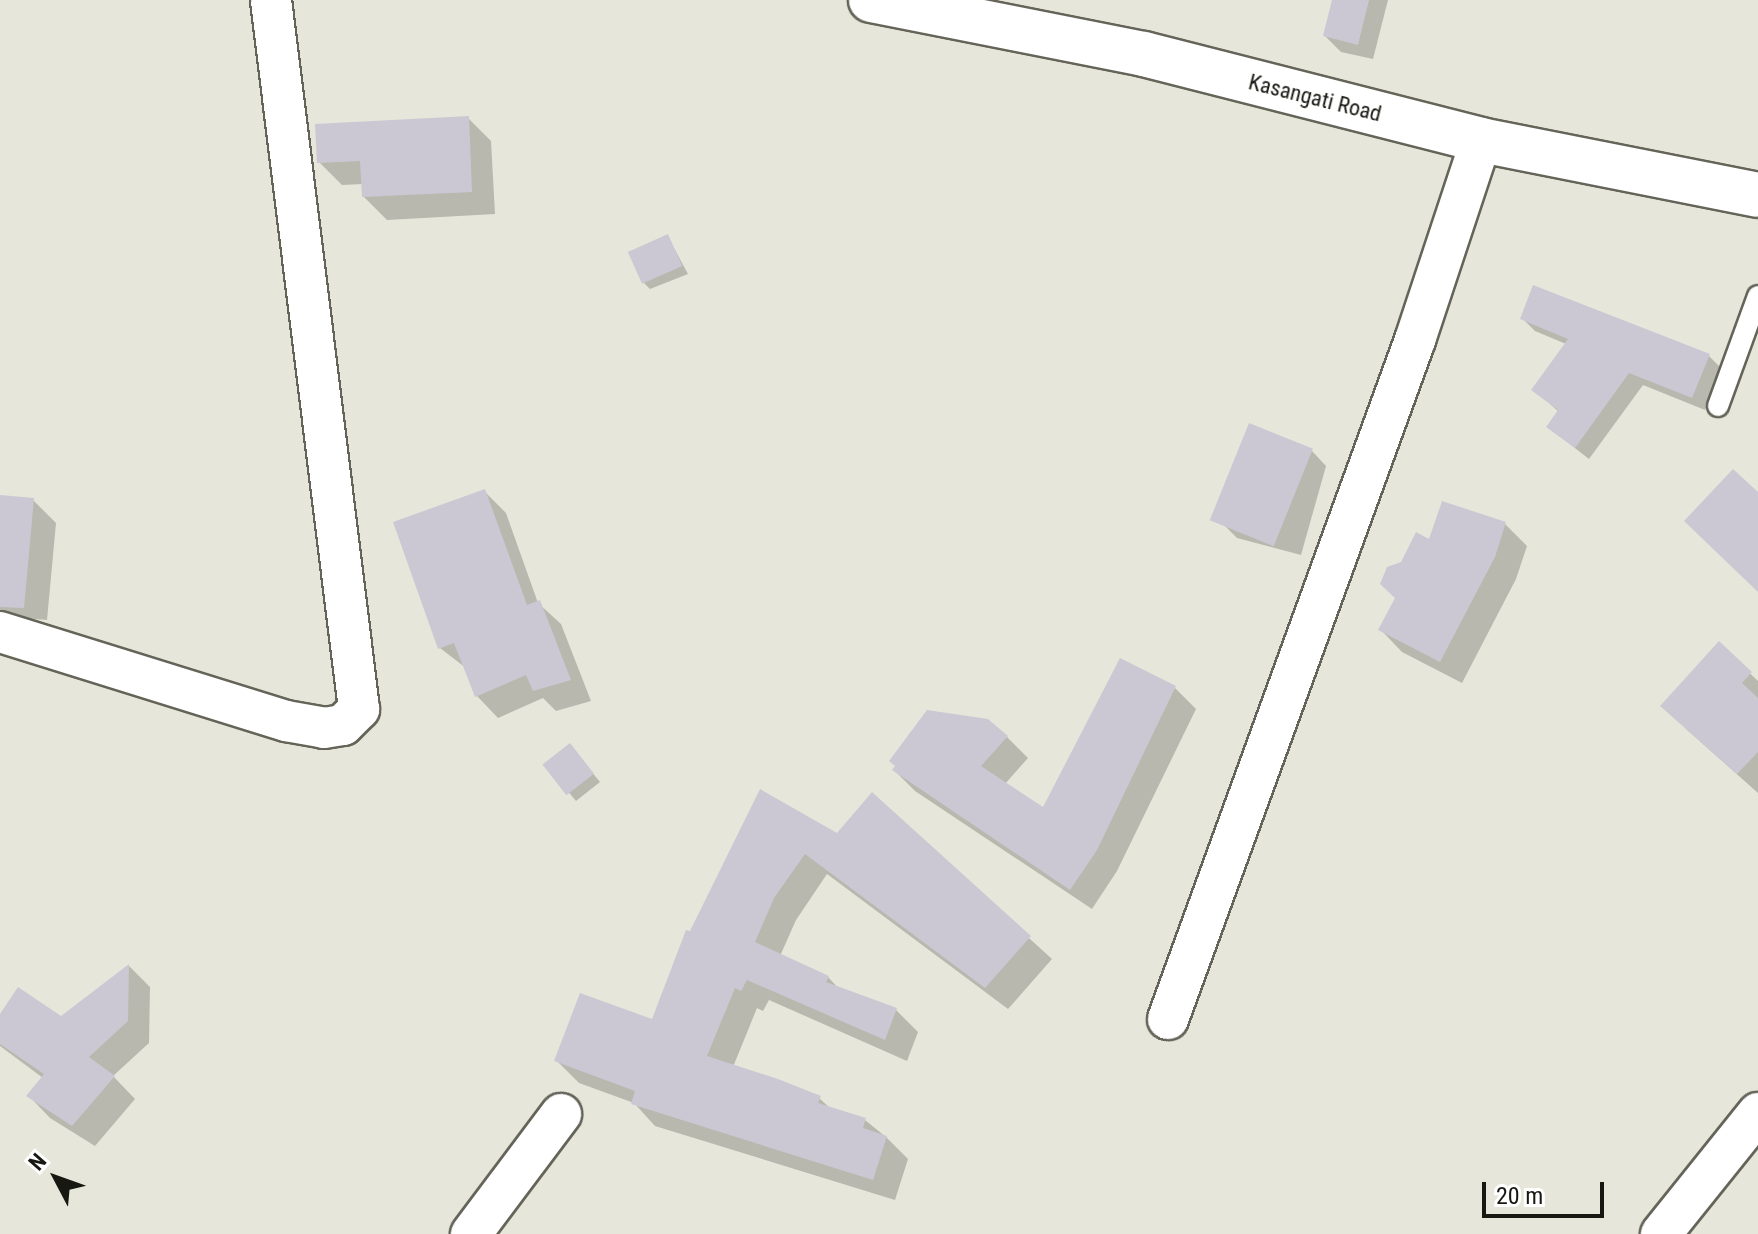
<!DOCTYPE html>
<html>
<head>
<meta charset="utf-8">
<style>
	body { margin:0 }
	#map { position:relative; width:1758px; height:1234px; overflow:hidden; background:#e7e6da; font-family:"Roboto Condensed",sans-serif }
	div>[style] { position:absolute }
	.shadow>* { inset:0; background:#0003 }
	.building>* { inset:0; background:#cbc8d4; transform-origin:0 0 }
	.roads { filter:drop-shadow(2px 0 #646459) drop-shadow(-2px 0 #646459) drop-shadow(0 2px #646459) drop-shadow(0 -2px #646459) }
	.lane>* { height:20px; margin:-10px; padding:0 10px; transform-origin:10px; border-radius:10px; background:#fff }
	.street>* { height:40px; margin:-20px; padding:0 20px; transform-origin:20px; border-radius:20px; background:#fff }
	.secondary>* { height:44px; margin:-22px; padding:0 22px; transform-origin:22px; border-radius:22px; background:#fff }
	span { translate:-50% -50%; white-space:nowrap; text-align:center; line-height:1.15; -webkit-text-stroke:8px #fff; paint-order:stroke }
	.street-label { font-size:22px; color:#181813 }
	.north { position:absolute; left:16px; top:1138px; width:80px; height:80px; -webkit-text-stroke:6px #fff; paint-order:stroke; rotate:311deg; font-size:22px; font-weight:700; line-height:32px; text-align:center; color:#181813 }
	.north::after { content:''; display:block; margin:auto; width:28px; height:36px; background:#181813; clip-path:polygon(50% 0,100% 100%,50% 72%,0 100%) }
	.scale { position:absolute; left:1482px; top:1182px; width:122px; height:36px; box-sizing:border-box; border:4px solid #181813; border-top:0; padding-left:10px; font-size:24px; line-height:28px; white-space:nowrap; color:#181813; -webkit-text-stroke:6px #fff; paint-order:stroke }
</style>
</head>
<body>
<div id="map">
	<div class="shadow">
		<div style="clip-path:polygon(1334px 0,1388px 0,1373px 59px,1341px 52px,1325px 36px)"></div>
		<div style="clip-path:polygon(468px 118px,491px 141px,495px 214px,387px 220px,364px 197px,363px 184px,342px 185px,319px 162px)"></div>
		<div style="clip-path:polygon(668px 237px,688px 274px,650px 289px,643px 282px)"></div>
		<div style="clip-path:polygon(1522px 318px,1709px 356px,1722px 369px,1705px 410px,1643px 385px,1589px 459px,1548px 427px,1559px 412px,1533px 389px,1566px 344px,1535px 331px)"></div>
		<div style="clip-path:polygon(1312px 451px,1326px 466px,1301px 555px,1237px 538px,1222px 523px)"></div>
		<div style="clip-path:polygon(484px 491px,506px 513px,538px 603px,561px 624px,591px 701px,556px 711px,543px 698px,498px 718px,477px 696px,466px 668px,440px 648px)"></div>
		<div style="clip-path:polygon(0 497px,33px 500px,56px 523px,47px 620px,0 616px)"></div>
		<div style="clip-path:polygon(1505px 524px,1527px 546px,1516px 579px,1462px 683px,1402px 652px,1381px 630px,1398px 598px,1402px 563px,1430px 542px)"></div>
		<div style="clip-path:polygon(1719px 644px,1758px 681px,1758px 793px,1685px 728px)"></div>
		<div style="clip-path:polygon(1175px 688px,1196px 709px,1117px 871px,1092px 909px,915px 791px,894px 770px,1007px 737px,1028px 758px,1005px 784px,1043px 810px)"></div>
		<div style="clip-path:polygon(577px 754px,600px 782px,576px 801px,546px 765px)"></div>
		<div style="clip-path:polygon(761px 792px,837px 836px,872px 795px,1052px 959px,1008px 1009px,827px 874px,796px 920px,780px 956px,828px 977px,840px 990px,896px 1010px,918px 1032px,907px 1061px,769px 1000px,763px 1011px,757px 1008px,733px 1067px,819px 1098px,831px 1109px,865px 1120px,886px 1137px,908px 1159px,895px 1200px,655px 1126px,634px 1103px,579px 1083px,557px 1061px,653px 1021px)"></div>
		<div style="clip-path:polygon(129px 966px,150px 987px,149px 1043px,113px 1076px,135px 1099px,95px 1146px,50px 1118px,29px 1096px,43px 1078px,0 1046px,0 1017px,62px 1018px)"></div>
	</div>
	<div class="building">
		<div style="clip-path:polygon(1332px 0,1369px 0,1358px 45px,1323px 36px)"></div>
		<div style="clip-path:polygon(469px 116px,472px 192px,362px 197px,360px 161px,317px 163px,315px 124px)"></div>
		<div style="left:668px;top:234px;width:35px;height:44px;rotate:66deg"></div>
		<div style="clip-path:polygon(1533px 285px,1710px 354px,1692px 398px,1629px 373px,1575px 448px,1546px 427px,1558px 410px,1531px 390px,1568px 339px,1520px 319px)"></div>
		<div style="left:1249px;top:423px;width:69px;height:105px;rotate:22deg"></div>
		<div style="clip-path:polygon(1733px 469px,1758px 492px,1758px 592px,1684px 521px)"></div>
		<div style="clip-path:polygon(485px 489px,527px 605px,540px 600px,571px 680px,533px 691px,526px 675px,475px 697px,454px 643px,438px 649px,393px 522px)"></div>
		<div style="clip-path:polygon(0 495px,34px 498px,24px 608px,0 607px)"></div>
		<div style="clip-path:polygon(1442px 501px,1506px 522px,1495px 557px,1440px 662px,1378px 630px,1395px 598px,1380px 584px,1387px 567px,1401px 562px,1416px 532px,1429px 539px)"></div>
		<div style="clip-path:polygon(1719px 641px,1752px 672px,1742px 683px,1758px 698px,1758px 752px,1737px 774px,1660px 706px)"></div>
		<div style="clip-path:polygon(1120px 658px,1176px 686px,1097px 850px,1070px 890px,892px 770px,895px 766px,889px 761px,927px 710px,988px 719px,1008px 736px,981px 766px,1043px 807px)"></div>
		<div style="left:570px;top:743px;width:39px;height:35px;rotate:52deg"></div>
		<div style="clip-path:polygon(760px 789px,837px 833px,872px 792px,1031px 936px,985px 988px,805px 854px,774px 898px,755px 942px,829px 976px,826px 982px,897px 1008px,885px 1040px,747px 980px,741px 991px,735px 988px,707px 1056px,778px 1079px,821px 1096px,818px 1103px,866px 1118px,863px 1128px,887px 1136px,873px 1180px,631px 1104px,635px 1091px,554px 1061px,580px 993px,652px 1019px,686px 930px,690px 931px)"></div>
		<div style="clip-path:polygon(129px 964px,128px 1021px,89px 1057px,115px 1076px,72px 1126px,26px 1096px,44px 1074px,0 1044px,0 1014px,18px 987px,61px 1016px)"></div>
	</div>
	<div class="roads">
		<div class="lane">
			<div style="left:1718px;top:406px;width:117px;rotate:-70deg"></div>
		</div>
		<div class="street">
			<div style="left:0;top:632px;width:300px;rotate:17.3deg"></div>
			<div style="left:286px;top:721px;width:39px;rotate:10deg"></div>
			<div style="left:324px;top:728px;width:19px;rotate:-9deg"></div>
			<div style="left:343px;top:725px;width:23px;rotate:-45deg"></div>
			<div style="left:359px;top:709px;width:714px;rotate:-97.08deg"></div>
			<div style="left:1168px;top:1019px;width:723px;rotate:-70.01deg"></div>
			<div style="left:1415px;top:340px;width:211px;rotate:-71.7deg"></div>
			<div style="left:471px;top:1234px;width:150px;rotate:-53.1deg"></div>
			<div style="left:1661px;top:1234px;width:155px;rotate:-51.3deg"></div>
		</div>
		<div class="secondary">
			<div style="left:871px;top:0;width:278px;rotate:11.2deg"></div>
			<div style="left:1144px;top:54px;width:348px;rotate:14.3deg"></div>
			<div style="left:1481px;top:140px;width:282px;rotate:11.2deg"></div>
		</div>
	</div>
	<div class="street-label">
		<span style="left:1315px;top:98px;rotate:14deg">Kasangati Road</span>
	</div>
	<div class="north">N</div>
	<div class="scale">20 m</div>
</div>
</body>
</html>
